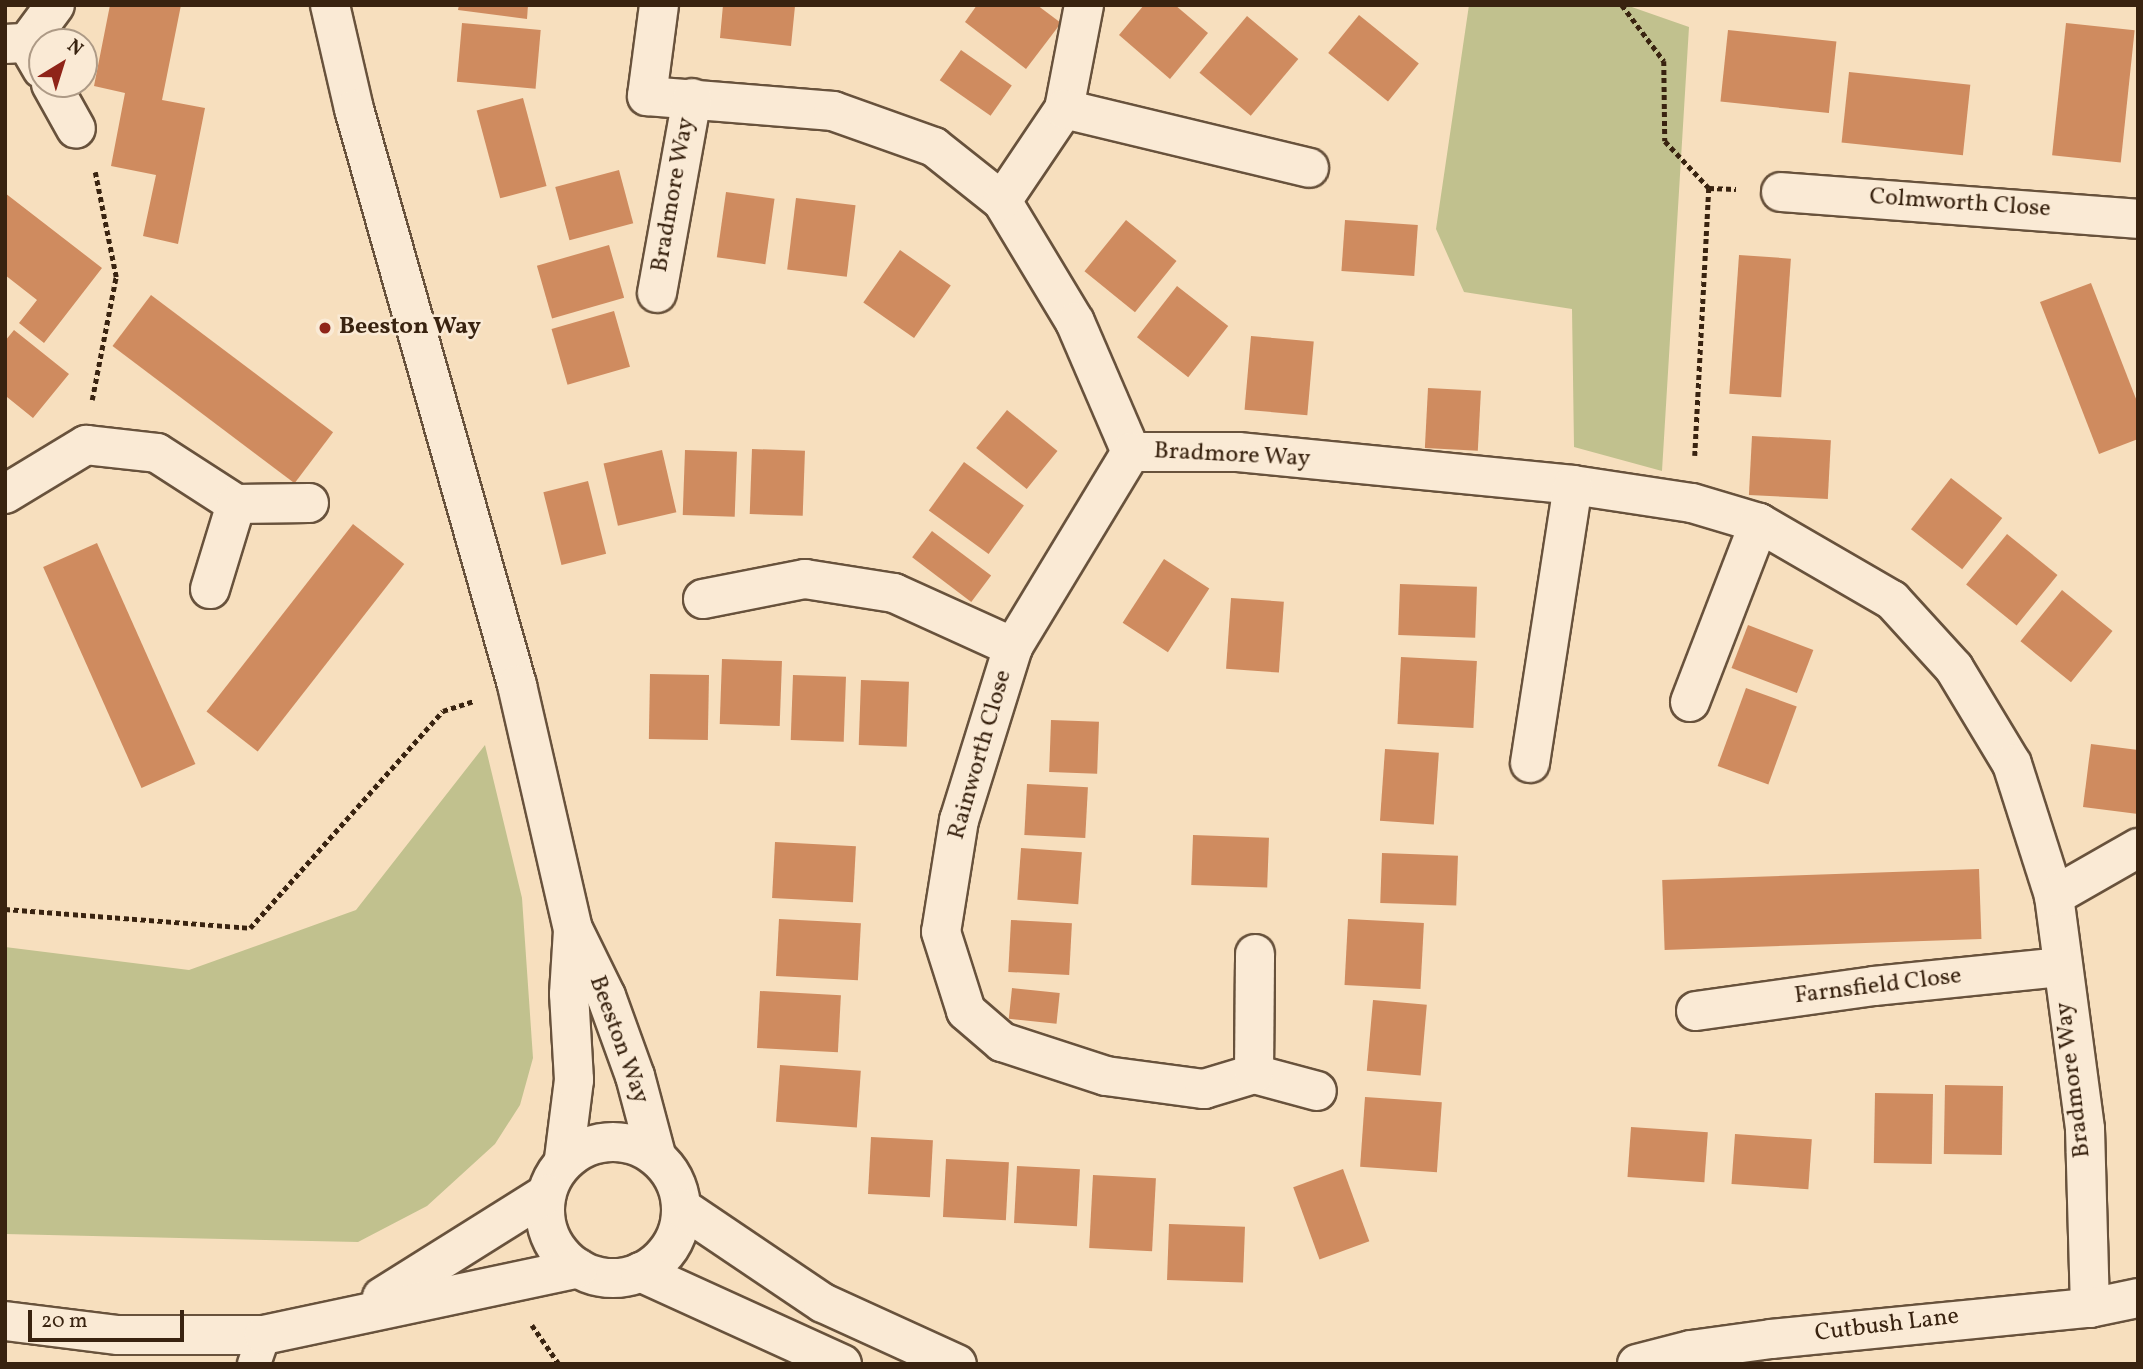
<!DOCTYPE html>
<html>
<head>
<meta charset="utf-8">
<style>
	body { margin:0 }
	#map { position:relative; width:2143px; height:1369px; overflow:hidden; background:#f7dfbe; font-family:Vollkorn,serif }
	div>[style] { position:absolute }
	.green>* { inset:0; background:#c1c18e }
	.building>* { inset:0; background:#cf8b5f; transform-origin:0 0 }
	.path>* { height:4.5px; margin-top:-2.25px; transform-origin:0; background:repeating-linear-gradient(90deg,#392310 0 5px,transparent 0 8.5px) }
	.roads { filter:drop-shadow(2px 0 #68523c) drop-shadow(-2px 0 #68523c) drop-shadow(0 2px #68523c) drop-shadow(0 -2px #68523c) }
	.service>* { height:32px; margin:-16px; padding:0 16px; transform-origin:16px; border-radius:16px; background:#faead5 }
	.minor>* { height:38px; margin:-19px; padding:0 19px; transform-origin:19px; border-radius:19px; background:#faead5 }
	.tertiary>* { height:38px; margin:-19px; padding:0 19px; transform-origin:19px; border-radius:19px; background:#faead5 }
	.secondary>* { height:38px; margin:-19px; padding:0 19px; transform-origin:19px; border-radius:19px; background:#faead5 }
	.secondary>.ring { margin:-19px; padding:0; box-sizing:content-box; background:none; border:38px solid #faead5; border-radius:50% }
	.dots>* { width:19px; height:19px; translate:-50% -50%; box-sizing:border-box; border:4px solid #faead5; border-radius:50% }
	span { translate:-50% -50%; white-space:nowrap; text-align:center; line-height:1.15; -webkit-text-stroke:5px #faead5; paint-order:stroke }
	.street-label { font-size:24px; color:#392310 }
	.poi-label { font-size:24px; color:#392310; font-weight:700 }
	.left { translate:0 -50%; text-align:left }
	.frame { position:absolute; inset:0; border:7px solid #392310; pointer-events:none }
	.north { position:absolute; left:28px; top:28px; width:70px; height:70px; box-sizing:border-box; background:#faead5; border:2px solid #ad9a86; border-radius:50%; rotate:38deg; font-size:19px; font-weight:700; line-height:28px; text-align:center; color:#392310 }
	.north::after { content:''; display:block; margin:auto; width:24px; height:32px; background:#8f2418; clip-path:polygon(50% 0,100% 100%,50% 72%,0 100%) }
	.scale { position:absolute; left:28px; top:1310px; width:156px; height:32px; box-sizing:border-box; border:4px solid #392310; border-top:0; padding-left:9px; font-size:21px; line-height:24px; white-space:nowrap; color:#392310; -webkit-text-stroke:5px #faead5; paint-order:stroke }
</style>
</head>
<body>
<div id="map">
	<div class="green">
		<div style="clip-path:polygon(1469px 5px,1626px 5px,1689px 27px,1662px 471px,1574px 447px,1572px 309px,1464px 292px,1436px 229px)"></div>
		<div style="clip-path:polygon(485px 745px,522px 898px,533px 1058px,520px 1105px,495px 1144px,427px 1206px,358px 1242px,5px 1234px,5px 947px,189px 970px,356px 910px)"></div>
	</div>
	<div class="building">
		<div style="clip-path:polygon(110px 5px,181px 5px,162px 100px,205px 108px,178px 244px,143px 236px,156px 175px,111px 166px,125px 93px,94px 86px)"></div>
		<div style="clip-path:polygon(459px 5px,528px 5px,527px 19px,458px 10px)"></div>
		<div style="clip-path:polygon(723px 5px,795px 6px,791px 46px,720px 38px)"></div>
		<div style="clip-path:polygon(977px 5px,1037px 5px,1061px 23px,1026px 69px,965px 22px)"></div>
		<div style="clip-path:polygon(1144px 5px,1175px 5px,1208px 33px,1170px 79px,1119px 35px)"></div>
		<div style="left:1359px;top:15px;width:77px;height:49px;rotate:39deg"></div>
		<div style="left:1247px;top:16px;width:67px;height:74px;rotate:40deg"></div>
		<div style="left:462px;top:23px;width:79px;height:59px;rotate:5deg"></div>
		<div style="left:2066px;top:23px;width:69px;height:133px;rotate:6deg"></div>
		<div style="left:1728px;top:30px;width:109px;height:72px;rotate:6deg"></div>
		<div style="left:961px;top:50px;width:62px;height:37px;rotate:35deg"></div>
		<div style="left:1849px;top:72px;width:122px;height:71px;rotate:6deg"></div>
		<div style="left:523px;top:98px;width:91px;height:48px;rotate:75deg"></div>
		<div style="left:619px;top:170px;width:55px;height:66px;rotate:75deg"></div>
		<div style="left:726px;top:192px;width:49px;height:66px;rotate:8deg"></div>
		<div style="clip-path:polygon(5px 193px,102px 268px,44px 343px,19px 323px,37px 300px,5px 275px)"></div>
		<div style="left:796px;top:198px;width:60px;height:72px;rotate:7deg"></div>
		<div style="left:1126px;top:220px;width:65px;height:66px;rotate:39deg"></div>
		<div style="left:1345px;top:220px;width:73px;height:51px;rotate:4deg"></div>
		<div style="left:609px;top:245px;width:55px;height:75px;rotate:74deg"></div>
		<div style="left:900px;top:250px;width:62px;height:64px;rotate:35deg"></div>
		<div style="left:1739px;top:255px;width:52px;height:139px;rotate:4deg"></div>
		<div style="clip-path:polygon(2091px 283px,2138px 404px,2138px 439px,2099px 454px,2040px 302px)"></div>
		<div style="left:1177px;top:286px;width:65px;height:65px;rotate:38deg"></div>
		<div style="left:151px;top:295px;width:228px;height:64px;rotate:37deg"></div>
		<div style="left:614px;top:311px;width:58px;height:65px;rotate:74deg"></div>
		<div style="clip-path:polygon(14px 330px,69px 374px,33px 418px,7px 397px,5px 400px,5px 341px)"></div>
		<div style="left:1251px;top:336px;width:63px;height:74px;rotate:5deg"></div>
		<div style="left:1428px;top:388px;width:53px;height:60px;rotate:3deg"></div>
		<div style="left:1007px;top:410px;width:65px;height:49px;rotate:39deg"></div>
		<div style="left:1752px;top:436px;width:79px;height:59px;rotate:3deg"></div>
		<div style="left:752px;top:449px;width:53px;height:65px;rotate:2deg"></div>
		<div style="left:662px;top:450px;width:64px;height:60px;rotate:77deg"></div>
		<div style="left:685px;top:450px;width:52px;height:65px;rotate:2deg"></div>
		<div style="left:964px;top:462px;width:74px;height:60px;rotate:36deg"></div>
		<div style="left:1951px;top:478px;width:65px;height:65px;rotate:38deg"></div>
		<div style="left:588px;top:481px;width:75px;height:46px;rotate:76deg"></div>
		<div style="left:353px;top:524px;width:65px;height:238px;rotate:38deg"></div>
		<div style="left:932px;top:531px;width:74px;height:33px;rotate:37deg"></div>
		<div style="left:2007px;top:534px;width:65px;height:65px;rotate:39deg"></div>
		<div style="left:97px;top:543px;width:242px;height:59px;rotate:66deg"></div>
		<div style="left:1164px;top:559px;width:54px;height:76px;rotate:33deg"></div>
		<div style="left:1400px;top:584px;width:77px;height:51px;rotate:2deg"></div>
		<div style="left:2062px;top:590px;width:65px;height:66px;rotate:39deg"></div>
		<div style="left:1231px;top:598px;width:53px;height:71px;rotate:4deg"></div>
		<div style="left:1748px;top:625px;width:70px;height:46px;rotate:21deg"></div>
		<div style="left:1401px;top:657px;width:76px;height:67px;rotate:3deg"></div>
		<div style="left:722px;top:659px;width:60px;height:65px;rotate:2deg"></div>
		<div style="left:650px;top:674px;width:59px;height:65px;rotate:1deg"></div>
		<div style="left:793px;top:675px;width:53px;height:65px;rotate:2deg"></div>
		<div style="left:861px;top:680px;width:48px;height:65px;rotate:2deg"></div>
		<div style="left:1746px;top:688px;width:54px;height:83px;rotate:20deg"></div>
		<div style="left:1051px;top:720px;width:48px;height:52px;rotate:2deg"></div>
		<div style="clip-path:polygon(2091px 744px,2138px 750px,2138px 814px,2083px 807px)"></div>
		<div style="left:1385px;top:749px;width:54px;height:72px;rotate:4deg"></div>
		<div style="left:1027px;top:784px;width:61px;height:51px;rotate:3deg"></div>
		<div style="left:1193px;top:835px;width:76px;height:50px;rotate:2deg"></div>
		<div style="left:775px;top:842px;width:81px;height:56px;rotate:3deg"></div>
		<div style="left:1021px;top:848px;width:61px;height:52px;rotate:4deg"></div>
		<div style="left:1382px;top:853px;width:76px;height:50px;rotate:2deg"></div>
		<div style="left:1979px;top:869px;width:70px;height:317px;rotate:88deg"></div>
		<div style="left:779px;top:919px;width:82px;height:57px;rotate:3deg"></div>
		<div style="left:1348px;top:919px;width:76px;height:66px;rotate:3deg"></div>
		<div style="left:1011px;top:920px;width:61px;height:52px;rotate:3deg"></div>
		<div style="left:1012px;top:988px;width:48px;height:31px;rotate:6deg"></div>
		<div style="left:760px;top:991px;width:81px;height:57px;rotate:3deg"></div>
		<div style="left:1373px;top:1000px;width:54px;height:71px;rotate:5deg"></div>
		<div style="left:780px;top:1065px;width:81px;height:57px;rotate:4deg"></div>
		<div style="left:1945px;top:1085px;width:58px;height:69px;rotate:1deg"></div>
		<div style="left:1875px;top:1093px;width:58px;height:70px;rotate:1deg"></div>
		<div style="left:1365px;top:1097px;width:77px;height:70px;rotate:4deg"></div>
		<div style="left:1631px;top:1127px;width:77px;height:50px;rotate:4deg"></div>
		<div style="left:1735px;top:1134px;width:77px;height:50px;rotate:4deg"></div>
		<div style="left:871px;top:1137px;width:62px;height:57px;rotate:3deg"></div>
		<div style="left:946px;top:1159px;width:63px;height:58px;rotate:3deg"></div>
		<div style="left:1017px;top:1166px;width:63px;height:57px;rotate:3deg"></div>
		<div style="left:1343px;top:1169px;width:77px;height:53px;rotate:70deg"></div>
		<div style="left:1093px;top:1175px;width:63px;height:73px;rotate:3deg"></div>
		<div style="left:1169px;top:1224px;width:76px;height:56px;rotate:2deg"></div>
	</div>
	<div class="path">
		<div style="left:1622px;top:5px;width:70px;rotate:53.1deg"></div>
		<div style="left:1664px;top:61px;width:80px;rotate:89.3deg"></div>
		<div style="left:1665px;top:141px;width:64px;rotate:46.9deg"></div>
		<div style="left:1709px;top:188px;width:268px;rotate:93deg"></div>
		<div style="left:1709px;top:188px;width:27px;rotate:2deg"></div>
		<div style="left:92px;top:400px;width:125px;rotate:-79deg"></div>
		<div style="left:116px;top:277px;width:107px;rotate:-101.3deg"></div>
		<div style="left:5px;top:909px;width:246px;rotate:4.4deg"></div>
		<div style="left:250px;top:928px;width:290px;rotate:-48.4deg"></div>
		<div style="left:443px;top:711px;width:32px;rotate:-18deg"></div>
		<div style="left:532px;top:1325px;width:47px;rotate:55.3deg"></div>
	</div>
	<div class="roads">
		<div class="service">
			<div style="left:254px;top:1364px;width:31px;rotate:-71deg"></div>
		</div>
		<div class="minor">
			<div style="left:659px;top:5px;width:92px;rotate:97.5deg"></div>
			<div style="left:647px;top:96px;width:187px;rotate:4.6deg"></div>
			<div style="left:833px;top:111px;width:107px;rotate:19.6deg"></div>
			<div style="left:934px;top:147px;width:87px;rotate:38.5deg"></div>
			<div style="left:1002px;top:201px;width:141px;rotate:58.9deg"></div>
			<div style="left:1075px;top:322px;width:142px;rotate:66.7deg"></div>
			<div style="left:27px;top:43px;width:47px;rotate:-53.6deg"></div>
			<div style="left:5px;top:44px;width:22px;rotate:-3deg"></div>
			<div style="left:27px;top:43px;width:30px;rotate:60deg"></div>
			<div style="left:51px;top:84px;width:51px;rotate:60.9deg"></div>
			<div style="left:1064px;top:109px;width:106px;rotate:-79.1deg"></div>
			<div style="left:1781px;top:192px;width:358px;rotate:4.3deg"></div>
			<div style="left:1002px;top:201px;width:111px;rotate:-56deg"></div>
			<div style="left:1064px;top:109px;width:252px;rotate:13.5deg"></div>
			<div style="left:657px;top:293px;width:198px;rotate:-79.8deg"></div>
			<div style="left:1131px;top:452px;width:107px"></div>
			<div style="left:1238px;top:452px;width:337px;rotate:5.6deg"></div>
			<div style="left:1573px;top:485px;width:120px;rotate:8.6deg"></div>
			<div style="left:1692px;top:503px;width:70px;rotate:16.6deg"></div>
			<div style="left:1759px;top:523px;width:154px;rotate:30.1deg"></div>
			<div style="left:1892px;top:600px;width:92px;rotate:47.6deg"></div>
			<div style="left:1954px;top:668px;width:112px;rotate:58.9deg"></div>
			<div style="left:2012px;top:764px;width:139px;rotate:72.3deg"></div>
			<div style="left:2054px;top:896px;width:235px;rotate:82.4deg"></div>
			<div style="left:2085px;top:1129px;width:179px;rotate:88.4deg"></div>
			<div style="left:1131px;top:452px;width:228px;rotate:121.2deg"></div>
			<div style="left:1013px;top:647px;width:181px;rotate:107.3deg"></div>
			<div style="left:959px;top:820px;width:113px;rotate:99.1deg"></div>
			<div style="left:941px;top:932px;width:83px;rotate:72.4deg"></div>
			<div style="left:966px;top:1011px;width:48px;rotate:40.7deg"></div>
			<div style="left:1002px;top:1042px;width:109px;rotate:18.1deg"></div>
			<div style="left:1106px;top:1076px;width:99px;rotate:7.6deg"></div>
			<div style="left:1204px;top:1089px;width:52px;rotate:-16.7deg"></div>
			<div style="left:1254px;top:1074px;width:65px;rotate:15.1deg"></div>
			<div style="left:5px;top:494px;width:95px;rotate:-31.2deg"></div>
			<div style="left:86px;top:445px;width:71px;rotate:6.4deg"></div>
			<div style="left:157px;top:453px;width:94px;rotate:32.8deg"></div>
			<div style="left:236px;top:504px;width:89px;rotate:107deg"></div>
			<div style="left:236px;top:504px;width:73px;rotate:-0.8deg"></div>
			<div style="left:703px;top:599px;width:104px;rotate:-11.1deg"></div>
			<div style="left:805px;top:579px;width:90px;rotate:8.9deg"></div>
			<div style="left:894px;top:593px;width:131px;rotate:24.4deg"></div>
			<div style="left:1690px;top:702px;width:192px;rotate:-68.9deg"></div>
			<div style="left:1530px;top:763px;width:281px;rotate:-81.2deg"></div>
			<div style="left:2054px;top:896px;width:97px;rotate:-29.7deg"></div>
			<div style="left:1696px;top:1011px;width:180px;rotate:-8deg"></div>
			<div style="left:1874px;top:986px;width:187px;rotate:-5.8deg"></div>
			<div style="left:1254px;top:1074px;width:120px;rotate:-89.5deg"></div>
			<div style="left:1637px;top:1364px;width:56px;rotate:-14.5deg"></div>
			<div style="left:1691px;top:1350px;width:81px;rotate:-7.8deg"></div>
			<div style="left:1771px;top:1339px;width:321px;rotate:-5.6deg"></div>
			<div style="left:2090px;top:1308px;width:49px;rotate:-11.8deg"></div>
		</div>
		<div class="tertiary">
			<div style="left:330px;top:5px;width:107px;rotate:77deg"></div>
			<div style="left:354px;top:109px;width:599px;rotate:74.2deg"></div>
			<div style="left:517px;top:685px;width:250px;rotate:77.1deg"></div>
			<div style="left:573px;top:929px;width:75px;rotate:63.8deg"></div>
			<div style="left:606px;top:996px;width:85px;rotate:70.1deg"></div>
			<div style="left:635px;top:1076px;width:82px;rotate:75.1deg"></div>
			<div style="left:564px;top:1159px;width:80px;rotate:-82.8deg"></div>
			<div style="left:574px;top:1080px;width:86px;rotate:-93.3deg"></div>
			<div style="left:569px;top:994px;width:63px;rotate:-86.4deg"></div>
		</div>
		<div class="secondary">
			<div class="ring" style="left:545px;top:1142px;width:98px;height:98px"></div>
			<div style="left:682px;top:1208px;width:170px;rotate:34deg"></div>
			<div style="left:823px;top:1303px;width:147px;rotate:24.5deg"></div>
			<div style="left:640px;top:1272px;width:222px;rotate:24.5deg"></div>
			<div style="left:382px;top:1297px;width:194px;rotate:-32.1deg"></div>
			<div style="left:5px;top:1321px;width:114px;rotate:7.1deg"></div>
			<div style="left:118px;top:1335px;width:146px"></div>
			<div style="left:264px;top:1335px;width:321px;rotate:-12deg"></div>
		</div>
	</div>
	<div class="dots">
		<div style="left:325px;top:328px;background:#8f2418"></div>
	</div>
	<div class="street-label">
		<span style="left:674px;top:195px;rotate:-80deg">Bradmore Way</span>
		<span style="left:1960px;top:204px;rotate:4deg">Colmworth Close</span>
		<span style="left:1232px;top:456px;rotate:3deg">Bradmore Way</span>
		<span style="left:981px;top:755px;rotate:-74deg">Rainworth Close</span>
		<span style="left:1878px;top:987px;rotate:-7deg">Farnsfield Close</span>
		<span style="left:618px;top:1040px;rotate:70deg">Beeston Way</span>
		<span style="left:2074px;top:1080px;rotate:-97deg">Bradmore Way</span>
		<span style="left:1887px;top:1326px;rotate:-7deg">Cutbush Lane</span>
	</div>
	<div class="poi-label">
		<span class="left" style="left:339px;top:328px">Beeston Way</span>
	</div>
	<div class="frame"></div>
	<div class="north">N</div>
	<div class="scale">20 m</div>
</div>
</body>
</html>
